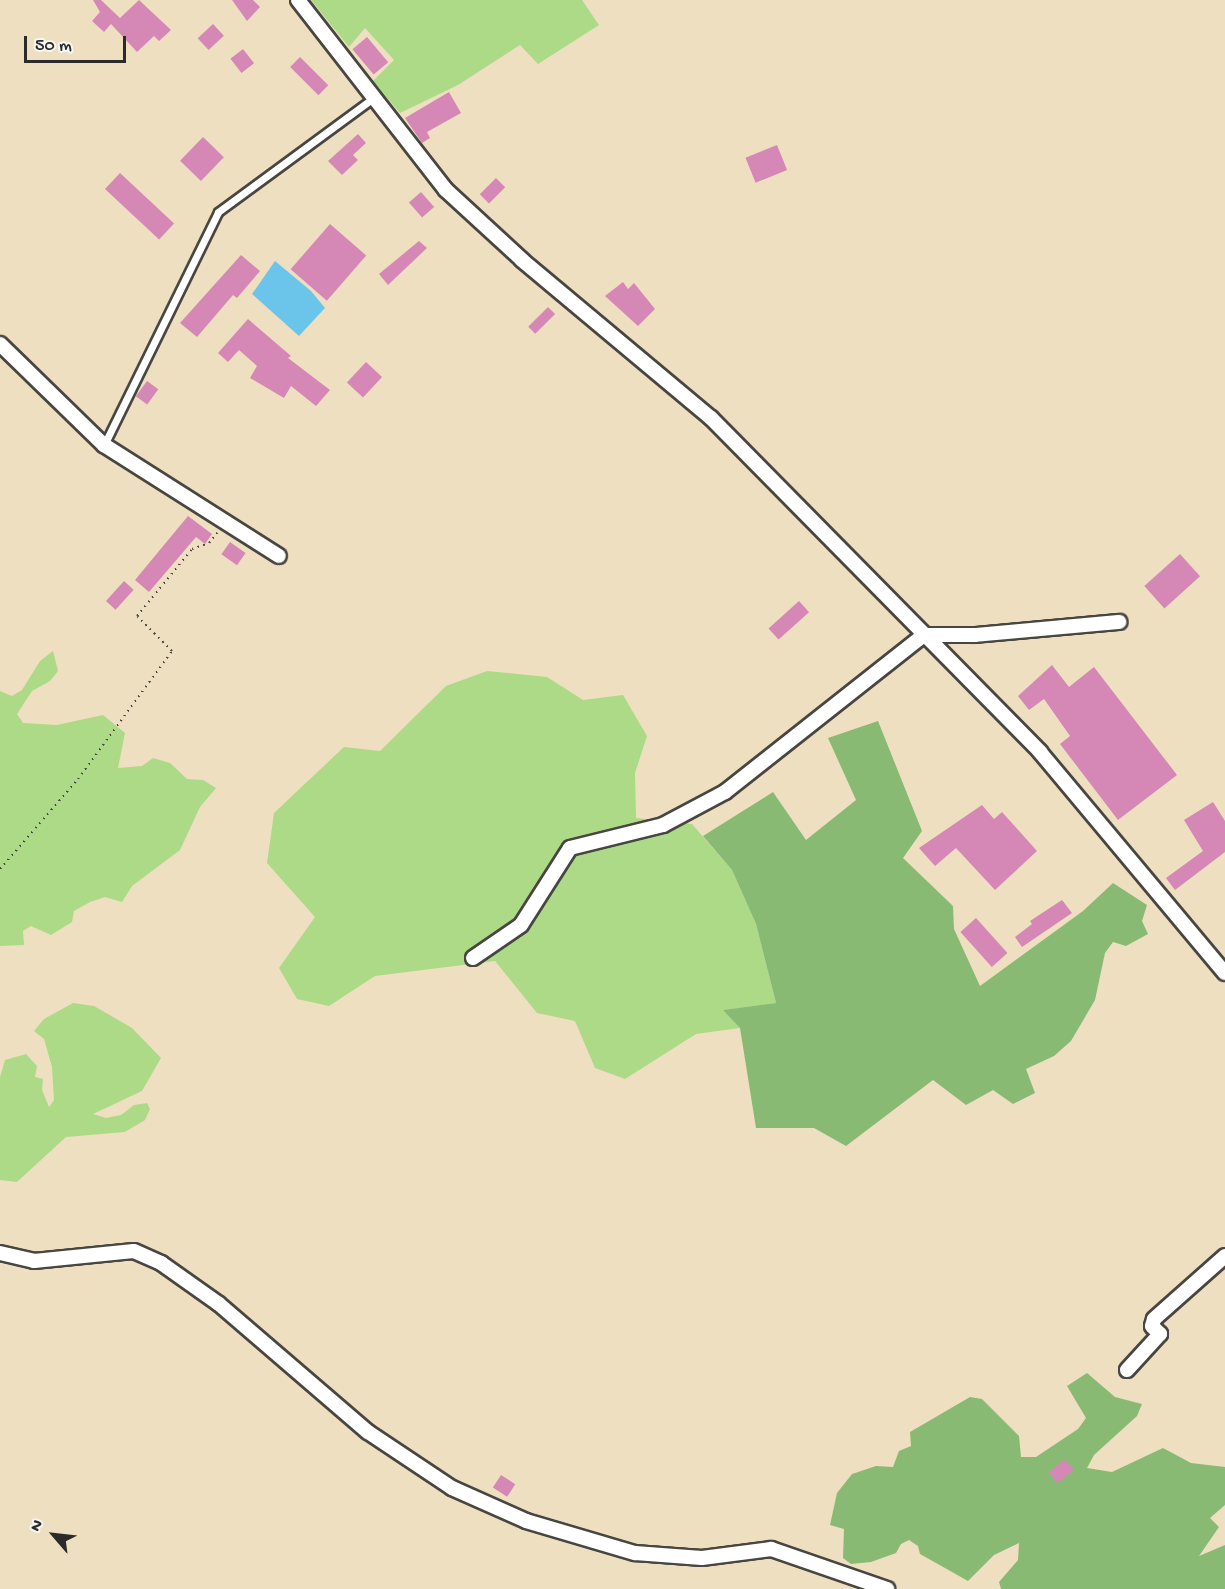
<!DOCTYPE html>
<html>
<head>
<meta charset="utf-8">
<style>
	body { margin:0 }
	#map { position:relative; width:1225px; height:1589px; overflow:hidden; background:#eedfc0; font-family:"Gochi Hand",sans-serif }
	div>[style] { position:absolute }
	.green>* { inset:0; background:#acda87 }
	.forest>* { inset:0; background:#89ba74 }
	.water>* { inset:0; background:#6bc4e9 }
	.building>* { inset:0; background:#d588b5; transform-origin:0 0 }
	.path>* { height:2px; margin-top:-1px; transform-origin:0; background:repeating-linear-gradient(90deg,#484641 0 1.5px,transparent 0 6px) }
	.roads { filter:drop-shadow(2px 0 #484641) drop-shadow(-2px 0 #484641) drop-shadow(0 2px #484641) drop-shadow(0 -2px #484641) }
	.lane>* { height:7px; margin:-3.5px; padding:0 3.5px; transform-origin:3.5px; border-radius:3.5px; background:#fff }
	.street>* { height:14px; margin:-7px; padding:0 7px; transform-origin:7px; border-radius:7px; background:#fff }
	span { translate:-50% -50%; white-space:nowrap; text-align:center; line-height:1.15; -webkit-text-stroke:5px #f6f6f2; paint-order:stroke }
	.north { position:absolute; left:24px; top:1505px; width:60px; height:60px; -webkit-text-stroke:4px #f6f6f2; paint-order:stroke; rotate:298deg; font-size:16px; font-weight:700; line-height:24px; text-align:center; color:#2b2b2b }
	.north::after { content:''; display:block; margin:auto; width:21px; height:27px; background:#2b2b2b; clip-path:polygon(50% 0,100% 100%,50% 72%,0 100%) }
	.scale { position:absolute; left:24px; top:36px; width:102px; height:27px; box-sizing:border-box; border:3px solid #2b2b2b; border-top:0; padding-left:8px; font-size:18px; line-height:21px; white-space:nowrap; color:#2b2b2b; -webkit-text-stroke:4px #f6f6f2; paint-order:stroke }
</style>
</head>
<body>
<div id="map">
	<div class="green">
		<div style="clip-path:polygon(311px 0,582px 0,599px 25px,538px 64px,520px 45px,458px 85px,400px 113px,373px 81px,394px 60px,365px 28px,349px 47px)"></div>
		<div style="clip-path:polygon(53px 651px,58px 671px,50px 681px,32px 691px,17px 714px,23px 723px,57px 725px,103px 715px,125px 733px,118px 768px,142px 766px,153px 758px,170px 763px,187px 779px,203px 780px,216px 788px,200px 807px,180px 850px,132px 886px,122px 902px,105px 897px,90px 902px,74px 911px,72px 922px,51px 935px,31px 926px,23px 931px,24px 945px,0 946px,0 691px,12px 696px,22px 690px,40px 661px)"></div>
		<div style="clip-path:polygon(487px 671px,547px 677px,583px 700px,623px 695px,647px 736px,635px 773px,636px 818px,692px 824px,732px 870px,756px 924px,776px 1003px,724px 1010px,740px 1028px,696px 1034px,625px 1079px,595px 1068px,575px 1021px,537px 1013px,495px 961px,375px 976px,329px 1006px,297px 999px,279px 968px,315px 917px,267px 863px,274px 813px,344px 747px,380px 751px,446px 686px)"></div>
		<div style="clip-path:polygon(73px 1003px,94px 1006px,132px 1028px,161px 1058px,142px 1091px,93px 1114px,106px 1118px,121px 1115px,134px 1105px,147px 1103px,150px 1109px,145px 1120px,125px 1132px,66px 1137px,17px 1182px,0 1180px,0 1077px,5px 1060px,26px 1054px,37px 1066px,35px 1077px,43px 1079px,42px 1090px,49px 1107px,54px 1100px,52px 1067px,44px 1039px,34px 1031px,44px 1019px)"></div>
	</div>
	<div class="forest">
		<div style="clip-path:polygon(878px 721px,922px 831px,903px 858px,953px 906px,954px 929px,980px 986px,1083px 911px,1113px 883px,1147px 905px,1142px 921px,1148px 934px,1126px 946px,1113px 942px,1105px 953px,1095px 1000px,1071px 1041px,1054px 1056px,1026px 1069px,1035px 1093px,1013px 1104px,993px 1090px,966px 1105px,933px 1080px,846px 1146px,814px 1128px,756px 1128px,740px 1028px,723px 1010px,776px 1003px,756px 924px,732px 870px,703px 836px,773px 792px,806px 840px,856px 800px,828px 738px)"></div>
		<div style="clip-path:polygon(1087px 1373px,1115px 1397px,1142px 1404px,1137px 1416px,1094px 1455px,1087px 1468px,1112px 1472px,1163px 1448px,1191px 1463px,1225px 1467px,1225px 1505px,1210px 1518px,1219px 1527px,1199px 1556px,1225px 1545px,1225px 1589px,1001px 1589px,999px 1582px,1018px 1560px,1019px 1543px,994px 1555px,968px 1581px,920px 1554px,918px 1546px,909px 1540px,901px 1544px,896px 1553px,871px 1562px,851px 1564px,843px 1558px,844px 1529px,830px 1525px,837px 1493px,852px 1474px,876px 1466px,893px 1467px,899px 1451px,911px 1446px,910px 1432px,970px 1397px,982px 1399px,1019px 1436px,1021px 1457px,1036px 1457px,1078px 1429px,1086px 1418px,1067px 1386px)"></div>
	</div>
	<div class="water">
		<div style="clip-path:polygon(275px 261px,311px 291px,325px 308px,299px 336px,252px 294px)"></div>
	</div>
	<div class="building">
		<div style="clip-path:polygon(93px 0,101px 0,120px 18px,139px 0,171px 30px,159px 41px,154px 36px,137px 52px,111px 24px,104px 32px,92px 21px,100px 12px)"></div>
		<div style="clip-path:polygon(232px 0,253px 0,260px 7px,247px 21px)"></div>
		<div style="left:213px;top:24px;width:16px;height:21px;rotate:47deg"></div>
		<div style="left:367px;top:37px;width:33px;height:19px;rotate:50deg"></div>
		<div style="left:243px;top:49px;width:18px;height:16px;rotate:52deg"></div>
		<div style="left:300px;top:57px;width:40px;height:14px;rotate:45deg"></div>
		<div style="clip-path:polygon(449px 92px,461px 113px,427px 132px,430px 138px,422px 143px,405px 118px)"></div>
		<div style="clip-path:polygon(358px 134px,366px 143px,353px 155px,358px 160px,342px 175px,328px 161px)"></div>
		<div style="left:203px;top:137px;width:29px;height:33px;rotate:44deg"></div>
		<div style="left:777px;top:145px;width:27px;height:34px;rotate:68deg"></div>
		<div style="left:120px;top:173px;width:74px;height:22px;rotate:43deg"></div>
		<div style="left:496px;top:178px;width:13px;height:23px;rotate:45deg"></div>
		<div style="left:421px;top:192px;width:20px;height:16px;rotate:49deg"></div>
		<div style="left:330px;top:224px;width:48px;height:60px;rotate:41deg"></div>
		<div style="clip-path:polygon(419px 241px,427px 248px,388px 285px,379px 274px)"></div>
		<div style="clip-path:polygon(241px 255px,260px 271px,237px 298px,233px 295px,197px 337px,180px 323px)"></div>
		<div style="clip-path:polygon(623px 282px,628px 289px,634px 283px,655px 309px,638px 326px,605px 296px)"></div>
		<div style="left:548px;top:307px;width:10px;height:28px;rotate:45deg"></div>
		<div style="clip-path:polygon(248px 319px,291px 356px,288px 358px,330px 390px,316px 406px,291px 386px,284px 398px,250px 378px,257px 366px,239px 350px,228px 362px,218px 353px)"></div>
		<div style="left:366px;top:362px;width:22px;height:28px;rotate:43deg"></div>
		<div style="left:147px;top:381px;width:14px;height:19px;rotate:36deg"></div>
		<div style="clip-path:polygon(188px 516px,212px 534px,205px 544px,196px 537px,149px 592px,135px 580px)"></div>
		<div style="left:230px;top:542px;width:19px;height:15px;rotate:35deg"></div>
		<div style="left:1180px;top:554px;width:30px;height:48px;rotate:48deg"></div>
		<div style="left:124px;top:581px;width:13px;height:27px;rotate:42deg"></div>
		<div style="left:799px;top:601px;width:15px;height:41px;rotate:48deg"></div>
		<div style="clip-path:polygon(1052px 665px,1069px 687px,1094px 667px,1177px 775px,1118px 820px,1060px 744px,1070px 736px,1044px 699px,1029px 710px,1018px 696px)"></div>
		<div style="clip-path:polygon(1213px 802px,1225px 821px,1225px 852px,1175px 890px,1166px 878px,1203px 851px,1184px 820px)"></div>
		<div style="clip-path:polygon(982px 805px,994px 819px,1002px 812px,1037px 851px,995px 890px,956px 848px,935px 866px,919px 848px)"></div>
		<div style="clip-path:polygon(1062px 900px,1072px 913px,1022px 947px,1015px 937px,1032px 924px,1030px 921px)"></div>
		<div style="left:976px;top:918px;width:47px;height:21px;rotate:48deg"></div>
		<div style="left:1065px;top:1459px;width:14px;height:21px;rotate:51deg"></div>
		<div style="left:501px;top:1475px;width:17px;height:15px;rotate:33deg"></div>
	</div>
	<div class="path">
		<div style="left:0;top:869px;width:119px;rotate:-49.1deg"></div>
		<div style="left:78px;top:779px;width:159px;rotate:-53.7deg"></div>
		<div style="left:172px;top:651px;width:49px;rotate:-135deg"></div>
		<div style="left:137px;top:616px;width:87px;rotate:-50.6deg"></div>
		<div style="left:192px;top:549px;width:18px;rotate:-19deg"></div>
		<div style="left:209px;top:543px;width:14px;rotate:-51deg"></div>
	</div>
	<div class="roads">
		<div class="lane">
			<div style="left:104px;top:445px;width:259px;rotate:-63.9deg"></div>
			<div style="left:218px;top:212px;width:192px;rotate:-36.3deg"></div>
		</div>
		<div class="street">
			<div style="left:298px;top:0;width:241px;rotate:52.1deg"></div>
			<div style="left:446px;top:190px;width:103px;rotate:42.6deg"></div>
			<div style="left:522px;top:260px;width:246px;rotate:39.9deg"></div>
			<div style="left:711px;top:418px;width:469px;rotate:45.4deg"></div>
			<div style="left:1040px;top:752px;width:288px;rotate:50.1deg"></div>
			<div style="left:0;top:344px;width:145px;rotate:44.2deg"></div>
			<div style="left:104px;top:445px;width:207px;rotate:32.4deg"></div>
			<div style="left:473px;top:958px;width:58px;rotate:-34.5deg"></div>
			<div style="left:521px;top:925px;width:91px;rotate:-57.5deg"></div>
			<div style="left:570px;top:848px;width:96px;rotate:-13.9deg"></div>
			<div style="left:663px;top:825px;width:70px;rotate:-28deg"></div>
			<div style="left:725px;top:792px;width:253px;rotate:-38.3deg"></div>
			<div style="left:924px;top:635px;width:51px"></div>
			<div style="left:975px;top:635px;width:145px;rotate:-5.2deg"></div>
			<div style="left:0;top:1253px;width:35px;rotate:13deg"></div>
			<div style="left:34px;top:1261px;width:100px;rotate:-5.7deg"></div>
			<div style="left:134px;top:1251px;width:30px;rotate:24deg"></div>
			<div style="left:161px;top:1263px;width:71px;rotate:35.3deg"></div>
			<div style="left:219px;top:1304px;width:196px;rotate:40.7deg"></div>
			<div style="left:368px;top:1432px;width:101px;rotate:33.7deg"></div>
			<div style="left:452px;top:1488px;width:81px;rotate:24deg"></div>
			<div style="left:526px;top:1521px;width:114px;rotate:16.4deg"></div>
			<div style="left:635px;top:1553px;width:67px;rotate:4.3deg"></div>
			<div style="left:702px;top:1558px;width:70px;rotate:-7.4deg"></div>
			<div style="left:771px;top:1549px;width:123px;rotate:19deg"></div>
			<div style="left:1127px;top:1370px;width:49px;rotate:-47.5deg"></div>
			<div style="left:1160px;top:1334px;width:11px;rotate:-135deg"></div>
			<div style="left:1152px;top:1326px;width:7px;rotate:-74deg"></div>
			<div style="left:1154px;top:1319px;width:95px;rotate:-41.6deg"></div>
		</div>
	</div>
	<div class="north">N</div>
	<div class="scale">50 m</div>
</div>
</body>
</html>
